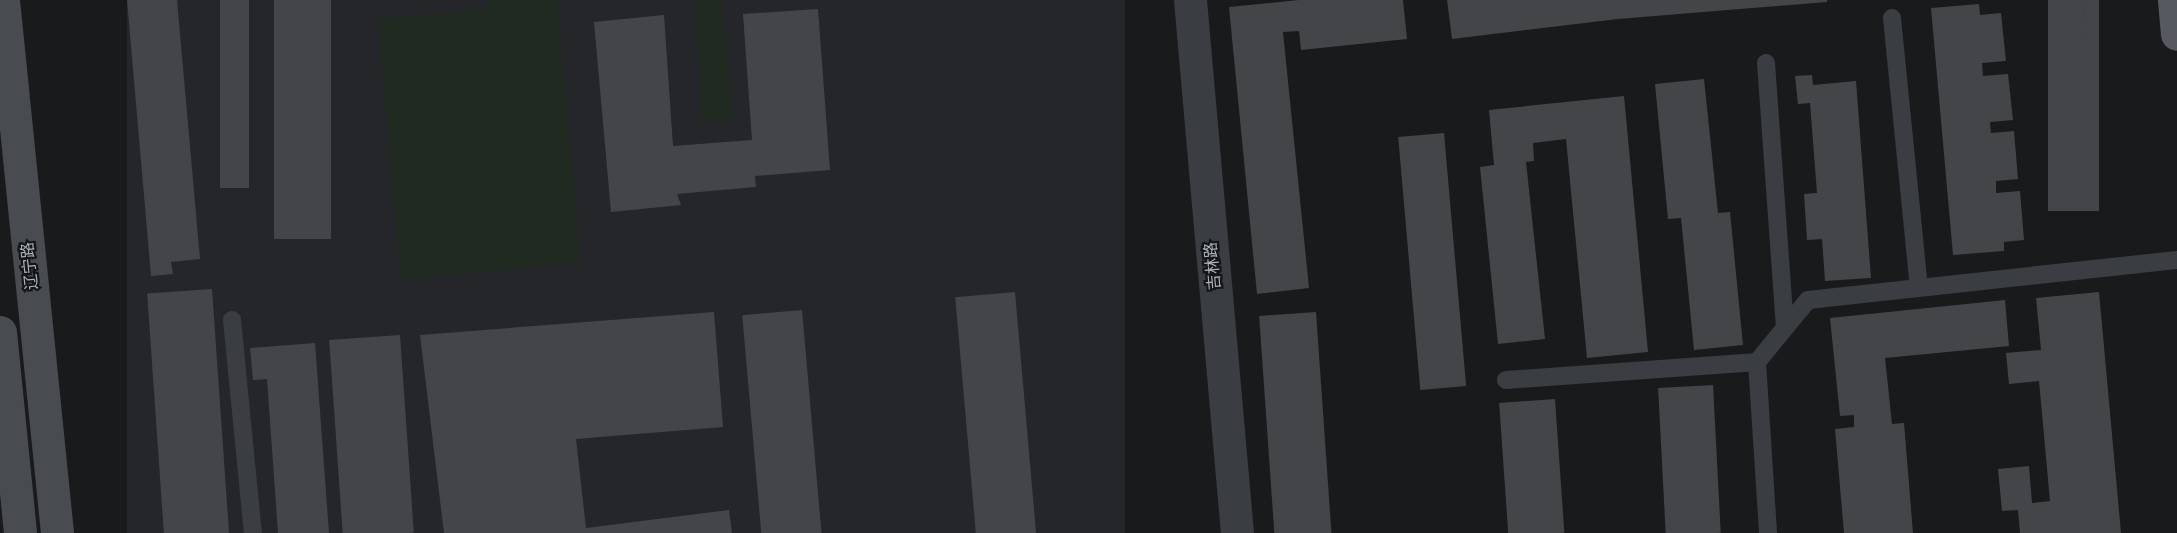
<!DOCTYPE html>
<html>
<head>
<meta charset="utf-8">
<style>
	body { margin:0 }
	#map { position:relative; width:2177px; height:533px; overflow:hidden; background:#191a1c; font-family:"Varela Round","Noto Sans SC",sans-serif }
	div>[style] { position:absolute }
	.built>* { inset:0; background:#252629; transform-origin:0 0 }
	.green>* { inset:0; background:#212a21 }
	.building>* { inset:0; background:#444549; transform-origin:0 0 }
	.path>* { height:4px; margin-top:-2px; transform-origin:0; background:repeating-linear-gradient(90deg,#404448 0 3px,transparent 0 7.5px) }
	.lane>* { height:18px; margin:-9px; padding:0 9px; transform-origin:9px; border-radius:9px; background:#3a3d41 }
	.street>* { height:33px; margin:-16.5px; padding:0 16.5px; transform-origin:16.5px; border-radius:16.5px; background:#3a3d41 }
	.secondary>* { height:33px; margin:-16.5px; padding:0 16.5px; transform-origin:16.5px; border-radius:16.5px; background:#484c51 }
	.primary>* { height:33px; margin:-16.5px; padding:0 16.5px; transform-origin:16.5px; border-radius:16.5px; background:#565a60 }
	span { translate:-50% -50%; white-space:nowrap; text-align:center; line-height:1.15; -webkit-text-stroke:4.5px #141517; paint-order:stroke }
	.street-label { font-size:16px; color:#acb3bb }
</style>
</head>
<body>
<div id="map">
	<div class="built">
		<div style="left:127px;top:0;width:998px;height:534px"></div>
	</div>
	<div class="green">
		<div style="clip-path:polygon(487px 0,557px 0,581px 263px,401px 280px,378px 19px,487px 9px)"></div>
		<div style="clip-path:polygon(696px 0,722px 0,733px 118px,702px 123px)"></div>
	</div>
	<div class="building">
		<div style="clip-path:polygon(127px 0,177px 0,200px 259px,171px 262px,173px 274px,151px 276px)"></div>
		<div style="left:220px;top:0;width:29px;height:188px"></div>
		<div style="left:274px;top:0;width:57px;height:239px"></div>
		<div style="clip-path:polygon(1299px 0,1403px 0,1407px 39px,1301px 50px,1299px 31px,1283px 32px,1309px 288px,1257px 294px,1229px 7px)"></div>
		<div style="clip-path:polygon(1447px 0,1827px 0,1827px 2px,1618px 19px,1452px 39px)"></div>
		<div style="left:2048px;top:0;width:51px;height:211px"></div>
		<div style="clip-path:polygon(1979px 4px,1980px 15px,2001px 13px,2006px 61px,1982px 63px,1983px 76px,2008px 74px,2013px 120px,1990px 122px,1991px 133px,2014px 131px,2018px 179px,1996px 181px,1996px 193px,2020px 191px,2024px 240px,2004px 242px,2004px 251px,1953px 255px,1931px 8px)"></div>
		<div style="clip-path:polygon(818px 9px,830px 170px,755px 176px,756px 187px,677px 194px,681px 205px,611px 212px,594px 22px,664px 15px,673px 146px,752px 140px,743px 14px)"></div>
		<div style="clip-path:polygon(1812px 75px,1813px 85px,1856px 81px,1871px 278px,1825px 281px,1822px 239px,1807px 240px,1804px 194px,1817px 193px,1810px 103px,1798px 104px,1795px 76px)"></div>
		<div style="clip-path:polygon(1704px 79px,1718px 213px,1730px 212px,1743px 345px,1694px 350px,1681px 218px,1668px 219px,1655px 84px)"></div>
		<div style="clip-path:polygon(1624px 96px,1648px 352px,1587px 358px,1566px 139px,1533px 143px,1534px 161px,1526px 162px,1545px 339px,1498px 344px,1480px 167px,1494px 165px,1489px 110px)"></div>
		<div style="left:1444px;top:133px;width:254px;height:46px;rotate:85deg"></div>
		<div style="left:212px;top:289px;width:245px;height:65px;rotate:86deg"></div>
		<div style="left:1015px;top:292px;width:242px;height:60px;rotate:85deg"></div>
		<div style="clip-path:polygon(2099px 292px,2121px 533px,2020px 533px,2018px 510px,2002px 511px,1998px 469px,2029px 466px,2032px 503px,2050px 501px,2039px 381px,2009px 384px,2006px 353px,2041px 350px,2036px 298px)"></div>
		<div style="clip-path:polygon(2005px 300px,2009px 346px,1885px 358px,1892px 424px,1904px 423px,1913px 533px,1844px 533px,1835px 429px,1854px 427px,1854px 415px,1840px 416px,1830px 318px)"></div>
		<div style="left:802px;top:310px;width:224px;height:60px;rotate:85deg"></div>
		<div style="clip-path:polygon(714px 312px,723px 427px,576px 439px,586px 528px,729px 510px,732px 533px,444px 533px,420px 335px)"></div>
		<div style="left:1316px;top:312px;width:222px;height:57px;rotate:86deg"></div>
		<div style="left:400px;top:335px;width:198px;height:71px;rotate:86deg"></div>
		<div style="clip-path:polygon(315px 343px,329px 533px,278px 533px,267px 379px,253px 380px,250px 348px)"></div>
		<div style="left:1713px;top:385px;width:148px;height:55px;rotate:87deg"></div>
		<div style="left:1555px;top:399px;width:134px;height:56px;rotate:86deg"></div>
	</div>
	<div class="path">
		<div style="left:2083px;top:0;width:54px;rotate:83.7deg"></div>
	</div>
	<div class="lane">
		<div style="left:1892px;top:18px;width:270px;rotate:84.3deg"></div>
		<div style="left:1766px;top:63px;width:264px;rotate:85.9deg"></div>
		<div style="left:232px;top:320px;width:214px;rotate:84.4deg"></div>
		<div style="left:1757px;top:362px;width:171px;rotate:86.3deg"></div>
		<div style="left:1506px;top:380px;width:252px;rotate:-4.1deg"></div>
		<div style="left:1757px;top:362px;width:80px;rotate:-50.6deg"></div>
		<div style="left:1808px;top:300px;width:371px;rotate:-6.2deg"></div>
	</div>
	<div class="street">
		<div style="left:1190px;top:0;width:535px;rotate:84.96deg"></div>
	</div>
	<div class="secondary">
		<div style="left:3px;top:0;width:536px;rotate:84.21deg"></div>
		<div style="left:0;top:332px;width:202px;rotate:84.3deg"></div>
	</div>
	<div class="primary">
		<div style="left:2174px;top:0;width:34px;rotate:85deg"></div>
	</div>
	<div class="street-label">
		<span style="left:30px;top:266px;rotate:-96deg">辽宁路</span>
		<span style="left:1213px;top:266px;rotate:-95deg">吉林路</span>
	</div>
</div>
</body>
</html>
